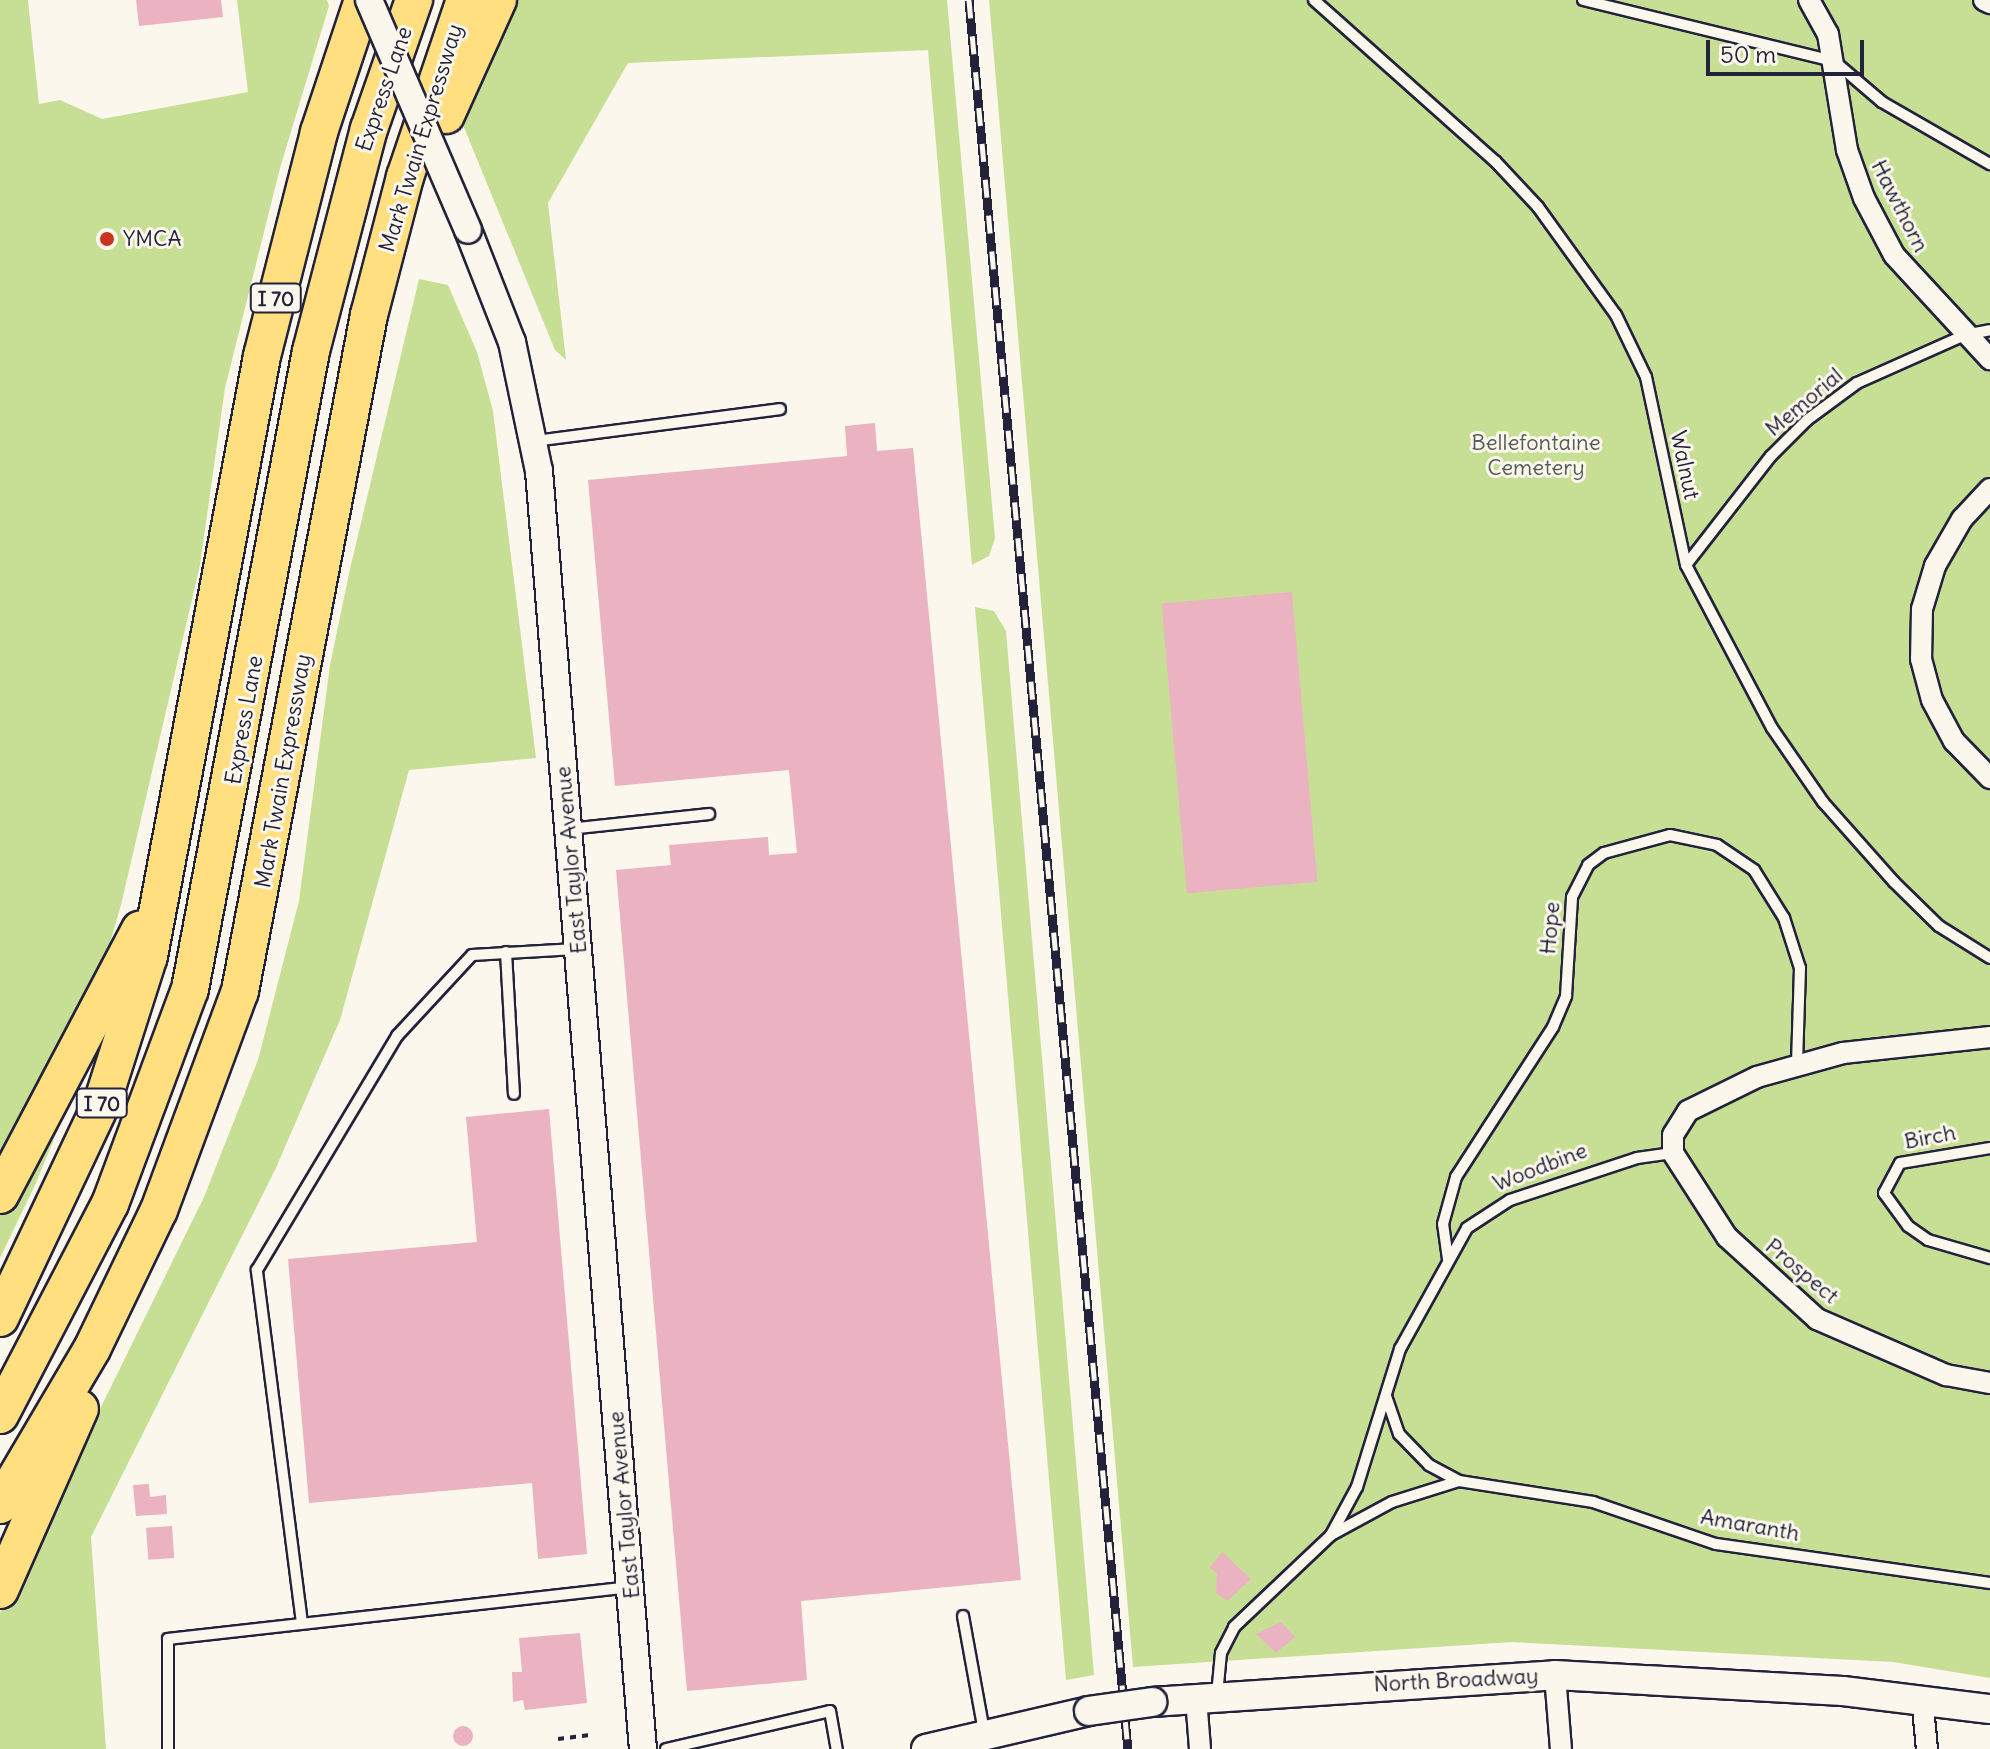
<!DOCTYPE html>
<html>
<head>
<meta charset="utf-8">
<style>
	body { margin:0 }
	#map { position:relative; width:1990px; height:1749px; overflow:hidden; background:#fbf7ec; font-family:Delius,sans-serif }
	div>[style] { position:absolute }
	.green>* { inset:0; background:#c7df95 }
	.building>* { inset:0; background:#ebb2c2; transform-origin:0 0 }
	.round { border-radius:50% }
	.path>* { height:4px; margin-top:-2px; transform-origin:0; background:repeating-linear-gradient(90deg,#22223b 0 6px,transparent 0 12px) }
	.roads { filter:drop-shadow(2px 0 #22223b) drop-shadow(-2px 0 #22223b) drop-shadow(0 2px #22223b) drop-shadow(0 -2px #22223b) }
	.service>* { height:10px; margin:-5px; padding:0 5px; transform-origin:5px; border-radius:5px; background:#fbf7ec }
	.minor>* { height:20px; margin:-10px; padding:0 10px; transform-origin:10px; border-radius:10px; background:#fbf7ec }
	.tertiary>* { height:26px; margin:-13px; padding:0 13px; transform-origin:13px; border-radius:13px; background:#fbf7ec }
	.secondary>* { height:28px; margin:-14px; padding:0 14px; transform-origin:14px; border-radius:14px; background:#fbf7ec }
	.motorway>* { height:36px; margin:-18px; padding:0 18px; transform-origin:18px; border-radius:18px; background:#ffdf80 }
	.rail>* { height:9px; margin-top:-4.5px; transform-origin:0; background:repeating-linear-gradient(90deg,#fbf7ec 0 18px,#22223b 0 36px); box-sizing:border-box; border-block:2px solid #22223b }
	.bridges { filter:drop-shadow(2px 0 #22223b) drop-shadow(-2px 0 #22223b) drop-shadow(0 2px #22223b) drop-shadow(0 -2px #22223b) }
	.tertiary-bridge>* { height:26px; margin:-13px; padding:0 13px; transform-origin:13px; border-radius:13px; background:#fbf7ec }
	.secondary-bridge>* { height:28px; margin:-14px; padding:0 14px; transform-origin:14px; border-radius:14px; background:#fbf7ec }
	.dots>* { width:22px; height:22px; translate:-50% -50%; box-sizing:border-box; border:4px solid #fbf7ec; border-radius:50% }
	span { translate:-50% -50%; white-space:nowrap; text-align:center; line-height:1.15; -webkit-text-stroke:6px #fbf7ec; paint-order:stroke }
	.shield-label span { padding:2px 6px; background:#fbf7ec; border:2px solid; border-radius:6px; -webkit-text-stroke-width:0 }
	.shield-label { font-size:20px; color:#22223b; font-weight:700 }
	.street-label { font-size:22px; color:#22223b }
	.poi-label { font-size:22px; color:#22223b }
	.left { translate:0 -50%; text-align:left }
	.park-label { font-size:22px; color:#545b56 }
	.scale { position:absolute; left:1706px; top:40px; width:158px; height:36px; box-sizing:border-box; border:4px solid #22223b; border-top:0; padding-left:10px; font-size:24px; line-height:28px; white-space:nowrap; color:#22223b; -webkit-text-stroke:6px #fbf7ec; paint-order:stroke }
</style>
</head>
<body>
<div id="map">
	<div class="green">
		<div style="clip-path:polygon(0 0,28px 0,39px 104px,60px 100px,102px 119px,248px 92px,237px 0,327px 0,329px 6px,280px 168px,225px 388px,200px 565px,121px 905px,101px 973px,0 1176px)"></div>
		<div style="clip-path:polygon(509px 0,947px 0,995px 538px,989px 556px,972px 565px,928px 50px,628px 63px,548px 203px,566px 360px,555px 350px,461px 120px)"></div>
		<div style="clip-path:polygon(989px 0,1990px 0,1990px 1678px,1893px 1662px,1512px 1642px,1133px 1667px)"></div>
		<div style="clip-path:polygon(419px 279px,448px 285px,477px 352px,493px 411px,536px 758px,409px 770px,340px 1020px,275px 1170px,91px 1537px,106px 1749px,0 1749px,0 1613px,204px 1197px,258px 1060px,299px 901px,330px 665px,350px 569px)"></div>
		<div style="clip-path:polygon(975px 607px,994px 611px,1006px 631px,1094px 1675px,1066px 1680px)"></div>
		<div style="clip-path:polygon(76px 1086px,35px 1185px,0 1258px,0 1208px)"></div>
	</div>
	<div class="building">
		<div style="clip-path:polygon(136px 0,221px 0,223px 17px,139px 26px)"></div>
		<div style="clip-path:polygon(875px 423px,877px 451px,913px 448px,1021px 1580px,801px 1601px,807px 1680px,687px 1691px,616px 870px,671px 865px,669px 845px,768px 837px,769px 855px,797px 853px,789px 770px,615px 786px,588px 480px,847px 456px,845px 426px)"></div>
		<div style="left:1292px;top:592px;width:291px;height:131px;rotate:85deg"></div>
		<div style="clip-path:polygon(549px 1109px,587px 1554px,538px 1559px,532px 1483px,309px 1503px,288px 1259px,477px 1242px,466px 1117px)"></div>
		<div style="clip-path:polygon(149px 1484px,150px 1497px,166px 1495px,167px 1514px,136px 1516px,133px 1485px)"></div>
		<div style="left:172px;top:1526px;width:32px;height:26px;rotate:86deg"></div>
		<div style="clip-path:polygon(1222px 1552px,1251px 1579px,1227px 1601px,1216px 1593px,1217px 1574px,1210px 1567px)"></div>
		<div style="clip-path:polygon(1281px 1622px,1295px 1637px,1276px 1653px,1256px 1634px)"></div>
		<div style="clip-path:polygon(580px 1633px,587px 1703px,525px 1710px,523px 1700px,513px 1702px,512px 1672px,522px 1672px,519px 1638px)"></div>
		<div class="round" style="left:453px;top:1726px;width:20px;height:20px"></div>
	</div>
	<div class="path">
		<div style="left:558px;top:1739px;width:32px;rotate:-7deg"></div>
	</div>
	<div class="roads">
		<div class="service">
			<div style="left:1314px;top:0;width:242px;rotate:41.7deg"></div>
			<div style="left:1495px;top:161px;width:63px;rotate:46.9deg"></div>
			<div style="left:1538px;top:207px;width:133px;rotate:54.2deg"></div>
			<div style="left:1616px;top:315px;width:69px;rotate:64.2deg"></div>
			<div style="left:1646px;top:377px;width:192px;rotate:78deg"></div>
			<div style="left:1686px;top:565px;width:184px;rotate:62.2deg"></div>
			<div style="left:1772px;top:728px;width:90px;rotate:55.4deg"></div>
			<div style="left:1823px;top:802px;width:107px;rotate:48.4deg"></div>
			<div style="left:1894px;top:882px;width:63px;rotate:44.4deg"></div>
			<div style="left:1939px;top:926px;width:60px;rotate:32.1deg"></div>
			<div style="left:1583px;top:0;width:258px;rotate:13.7deg"></div>
			<div style="left:1834px;top:61px;width:63px;rotate:40.5deg"></div>
			<div style="left:1882px;top:102px;width:125px;rotate:29.9deg"></div>
			<div style="left:535px;top:441px;width:247px;rotate:-7.4deg"></div>
			<div style="left:1686px;top:565px;width:138px;rotate:-52.1deg"></div>
			<div style="left:1771px;top:456px;width:51px;rotate:-45deg"></div>
			<div style="left:1807px;top:420px;width:62px;rotate:-36.5deg"></div>
			<div style="left:1857px;top:383px;width:118px;rotate:-24deg"></div>
			<div style="left:1965px;top:335px;width:25px;rotate:-11deg"></div>
			<div style="left:569px;top:829px;width:141px;rotate:-6.1deg"></div>
			<div style="left:506px;top:952px;width:142px;rotate:86.8deg"></div>
			<div style="left:1990px;top:1148px;width:91px;rotate:170.5deg"></div>
			<div style="left:1900px;top:1163px;width:34px;rotate:118deg"></div>
			<div style="left:1884px;top:1193px;width:41px;rotate:54deg"></div>
			<div style="left:1908px;top:1226px;width:24px;rotate:35deg"></div>
			<div style="left:1928px;top:1240px;width:65px;rotate:16.2deg"></div>
			<div style="left:1448px;top:1259px;width:35px;rotate:-98deg"></div>
			<div style="left:1443px;top:1224px;width:49px;rotate:-74.5deg"></div>
			<div style="left:1456px;top:1177px;width:179px;rotate:-57.1deg"></div>
			<div style="left:1553px;top:1027px;width:34px;rotate:-67deg"></div>
			<div style="left:1566px;top:996px;width:99px;rotate:-86.5deg"></div>
			<div style="left:1572px;top:897px;width:36px;rotate:-63deg"></div>
			<div style="left:1588px;top:865px;width:20px;rotate:-37deg"></div>
			<div style="left:1604px;top:853px;width:68px;rotate:-15.3deg"></div>
			<div style="left:1670px;top:835px;width:48px;rotate:12deg"></div>
			<div style="left:1717px;top:845px;width:45px;rotate:34deg"></div>
			<div style="left:1754px;top:870px;width:57px;rotate:58deg"></div>
			<div style="left:1784px;top:918px;width:52px;rotate:72.3deg"></div>
			<div style="left:1800px;top:968px;width:98px;rotate:91.8deg"></div>
			<div style="left:1386px;top:1396px;width:40px;rotate:71.1deg"></div>
			<div style="left:1399px;top:1434px;width:43px;rotate:45.9deg"></div>
			<div style="left:1429px;top:1465px;width:34px;rotate:28deg"></div>
			<div style="left:1331px;top:1535px;width:69px;rotate:-28.4deg"></div>
			<div style="left:1392px;top:1502px;width:70px;rotate:-17.4deg"></div>
			<div style="left:1459px;top:1481px;width:136px;rotate:8.9deg"></div>
			<div style="left:1593px;top:1502px;width:130px;rotate:18.9deg"></div>
			<div style="left:1716px;top:1544px;width:277px;rotate:8.1deg"></div>
			<div style="left:963px;top:1616px;width:118px;rotate:79.7deg"></div>
			<div style="left:302px;top:1623px;width:356px;rotate:-97.3deg"></div>
			<div style="left:257px;top:1270px;width:273px;rotate:-59.1deg"></div>
			<div style="left:397px;top:1036px;width:110px;rotate:-47.2deg"></div>
			<div style="left:472px;top:955px;width:104px;rotate:-3.3deg"></div>
			<div style="left:1217px;top:1695px;width:42px;rotate:-84.6deg"></div>
			<div style="left:1221px;top:1653px;width:29px;rotate:-63deg"></div>
			<div style="left:1234px;top:1627px;width:134px;rotate:-43.5deg"></div>
			<div style="left:1331px;top:1535px;width:55px;rotate:-61.6deg"></div>
			<div style="left:1357px;top:1487px;width:145px;rotate:-72.7deg"></div>
			<div style="left:1400px;top:1349px;width:138px;rotate:-61deg"></div>
			<div style="left:1467px;top:1228px;width:51px;rotate:-33.1deg"></div>
			<div style="left:1510px;top:1200px;width:134px;rotate:-18.3deg"></div>
			<div style="left:1637px;top:1158px;width:36px;rotate:-8deg"></div>
			<div style="left:168px;top:1749px;width:110px;rotate:-90deg"></div>
			<div style="left:168px;top:1639px;width:463px;rotate:-6.4deg"></div>
			<div style="left:666px;top:1749px;width:168px;rotate:-13deg"></div>
			<div style="left:830px;top:1711px;width:39px;rotate:80deg"></div>
		</div>
		<div class="minor">
			<div style="left:1809px;top:0;width:39px;rotate:61deg"></div>
			<div style="left:1828px;top:34px;width:118px;rotate:80.7deg"></div>
			<div style="left:1847px;top:150px;width:51px;rotate:70.5deg"></div>
			<div style="left:1864px;top:198px;width:64px;rotate:62.2deg"></div>
			<div style="left:1894px;top:255px;width:142px;rotate:47.3deg"></div>
			<div style="left:1984px;top:0;width:7px;rotate:27deg"></div>
			<div style="left:1990px;top:489px;width:41px;rotate:133deg"></div>
			<div style="left:1962px;top:519px;width:54px;rotate:119.9deg"></div>
			<div style="left:1935px;top:566px;width:45px;rotate:106.8deg"></div>
			<div style="left:1922px;top:609px;width:50px;rotate:91.1deg"></div>
			<div style="left:1921px;top:659px;width:42px;rotate:75deg"></div>
			<div style="left:1932px;top:700px;width:47px;rotate:61.8deg"></div>
			<div style="left:1954px;top:741px;width:52px;rotate:45.8deg"></div>
			<div style="left:1990px;top:1037px;width:148px;rotate:173.8deg"></div>
			<div style="left:1843px;top:1053px;width:89px;rotate:164.4deg"></div>
			<div style="left:1757px;top:1077px;width:77px;rotate:153.8deg"></div>
			<div style="left:1688px;top:1111px;width:28px;rotate:122deg"></div>
			<div style="left:1673px;top:1135px;width:18px;rotate:90deg"></div>
			<div style="left:1673px;top:1153px;width:100px;rotate:57.3deg"></div>
			<div style="left:1727px;top:1237px;width:122px;rotate:42.3deg"></div>
			<div style="left:1817px;top:1319px;width:141px;rotate:23.5deg"></div>
			<div style="left:1946px;top:1375px;width:45px;rotate:10.3deg"></div>
			<div style="left:1555px;top:1675px;width:74px;rotate:85.4deg"></div>
			<div style="left:1196px;top:1698px;width:51px;rotate:85.5deg"></div>
			<div style="left:1922px;top:1698px;width:51px;rotate:84.4deg"></div>
		</div>
		<div class="tertiary">
			<div style="left:468px;top:230px;width:120px;rotate:68.6deg"></div>
			<div style="left:512px;top:342px;width:132px;rotate:78.2deg"></div>
			<div style="left:539px;top:471px;width:1282px;rotate:85.35deg"></div>
		</div>
		<div class="secondary">
			<div style="left:1152px;top:1702px;width:404px;rotate:-3.8deg"></div>
			<div style="left:1555px;top:1675px;width:288px;rotate:3.2deg"></div>
			<div style="left:1843px;top:1691px;width:148px;rotate:7deg"></div>
			<div style="left:926px;top:1749px;width:167px;rotate:-13.1deg"></div>
		</div>
		<div class="motorway">
			<div style="left:446px;top:115px;width:126px;rotate:-65.7deg"></div>
			<div style="left:0;top:1195px;width:300px;rotate:-62.2deg"></div>
			<div style="left:0;top:1318px;width:241px;rotate:-64.7deg"></div>
			<div style="left:103px;top:1100px;width:151px;rotate:-72.3deg"></div>
			<div style="left:149px;top:956px;width:611px;rotate:-79.33deg"></div>
			<div style="left:262px;top:356px;width:231px;rotate:-75.7deg"></div>
			<div style="left:319px;top:132px;width:139px;rotate:-71.6deg"></div>
			<div style="left:0;top:1415px;width:238px;rotate:-62.5deg"></div>
			<div style="left:110px;top:1204px;width:229px;rotate:-69.6deg"></div>
			<div style="left:190px;top:989px;width:649px;rotate:-79.26deg"></div>
			<div style="left:311px;top:351px;width:229px;rotate:-75.4deg"></div>
			<div style="left:369px;top:129px;width:137px;rotate:-70.8deg"></div>
			<div style="left:0;top:1505px;width:181px;rotate:-59.5deg"></div>
			<div style="left:92px;top:1349px;width:154px;rotate:-64.3deg"></div>
			<div style="left:159px;top:1210px;width:233px;rotate:-69.7deg"></div>
			<div style="left:240px;top:991px;width:688px;rotate:-79.2deg"></div>
			<div style="left:369px;top:315px;width:143px;rotate:-75.4deg"></div>
			<div style="left:405px;top:177px;width:187px;rotate:-71.3deg"></div>
			<div style="left:0;top:1590px;width:198px;rotate:-66.2deg"></div>
		</div>
	</div>
	<div class="rail">
		<div style="left:969px;top:0;width:1756px;rotate:84.81deg"></div>
	</div>
	<div class="bridges">
		<div class="tertiary-bridge">
			<div style="left:369px;top:0;width:250px;rotate:66.7deg"></div>
		</div>
		<div class="secondary-bridge">
			<div style="left:1089px;top:1711px;width:64px;rotate:-8.1deg"></div>
		</div>
	</div>
	<div class="dots">
		<div style="left:107px;top:239px;background:#c8321e"></div>
	</div>
	<div class="shield-label">
		<span style="left:276px;top:298px">I 70</span>
		<span style="left:102px;top:1103px">I 70</span>
	</div>
	<div class="street-label">
		<span style="left:384px;top:89px;rotate:-71deg">Express Lane</span>
		<span style="left:421px;top:138px;rotate:-73deg">Mark Twain Expressway</span>
		<span style="left:1900px;top:206px;rotate:63deg">Hawthorn</span>
		<span style="left:1804px;top:402px;rotate:-40deg">Memorial</span>
		<span style="left:1685px;top:465px;rotate:78deg">Walnut</span>
		<span style="left:244px;top:720px;rotate:-80deg">Express Lane</span>
		<span style="left:283px;top:771px;rotate:-80deg">Mark Twain Expressway</span>
		<span style="left:571px;top:860px;rotate:-95deg">East Taylor Avenue</span>
		<span style="left:1550px;top:928px;rotate:-85deg">Hope</span>
		<span style="left:1930px;top:1137px;rotate:-11deg">Birch</span>
		<span style="left:1540px;top:1167px;rotate:-21deg">Woodbine</span>
		<span style="left:1802px;top:1271px;rotate:40deg">Prospect</span>
		<span style="left:624px;top:1505px;rotate:-95deg">East Taylor Avenue</span>
		<span style="left:1750px;top:1525px;rotate:10deg">Amaranth</span>
		<span style="left:1456px;top:1680px;rotate:-3deg">North Broadway</span>
	</div>
	<div class="poi-label">
		<span class="left" style="left:123px;top:239px">YMCA</span>
	</div>
	<div class="park-label">
		<span style="left:1536px;top:455px">Bellefontaine<br>Cemetery</span>
	</div>
	<div class="scale">50 m</div>
</div>
</body>
</html>
